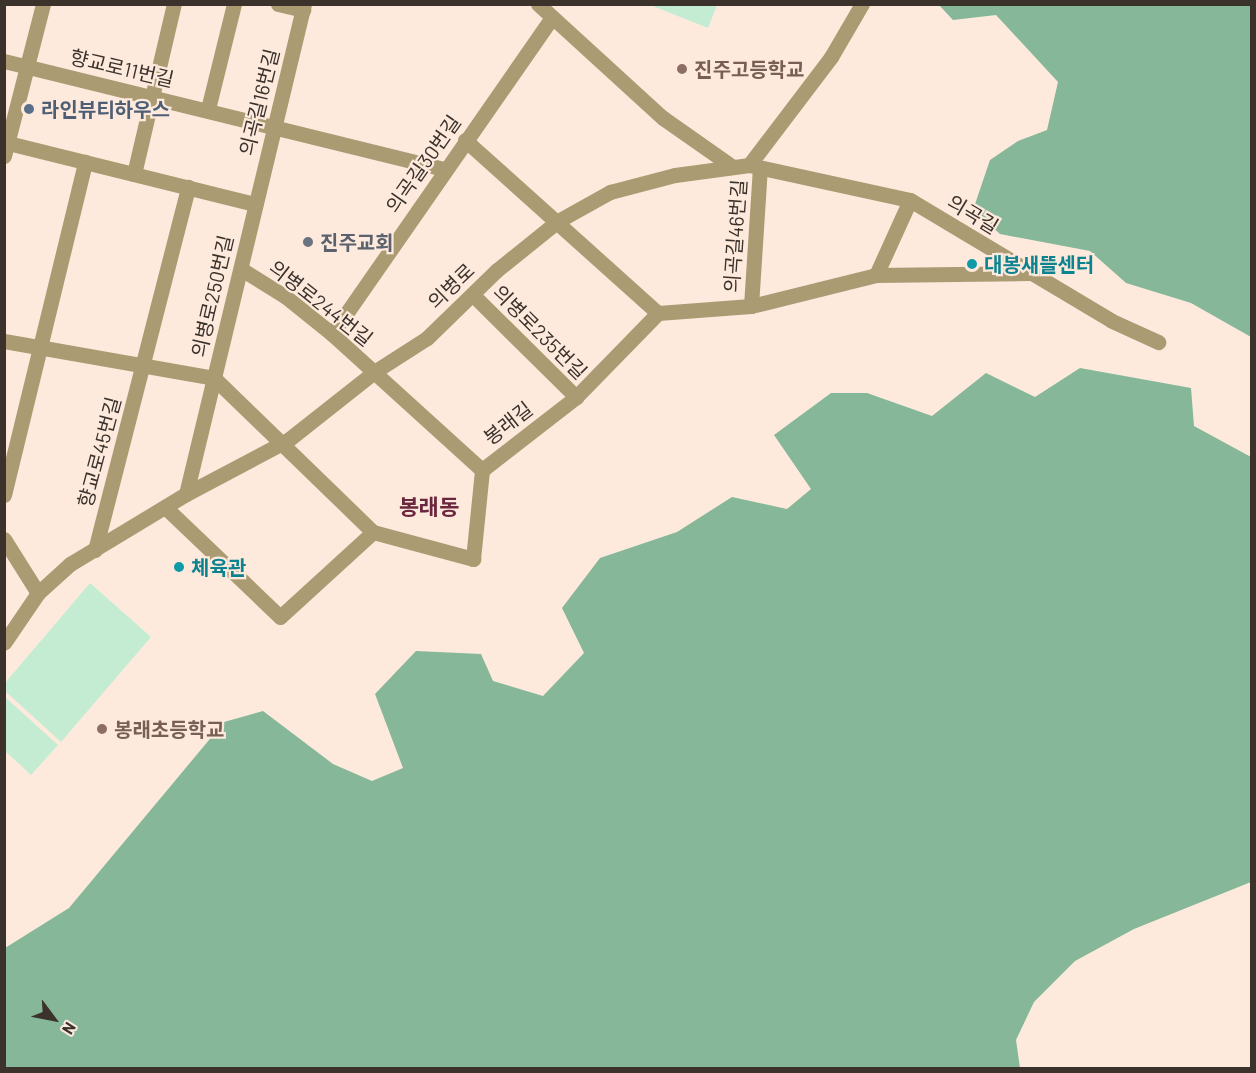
<!DOCTYPE html>
<html>
<head>
<meta charset="utf-8">
<style>
	body { margin:0 }
	#map { position:relative; width:1256px; height:1073px; overflow:hidden; background:#fdeadd; font-family:Barlow,"Noto Sans KR",sans-serif }
	div>[style] { position:absolute }
	.green>* { inset:0; background:#c4ecd3 }
	.forest>* { inset:0; background:#85b798 }
	.minor>* { height:15px; margin:-7.5px; padding:0 7.5px; transform-origin:7.5px; border-radius:7.5px; background:#ab9b73 }
	.dots>* { width:16px; height:16px; translate:-50% -50%; box-sizing:border-box; border:3px solid #fdeadd; border-radius:50% }
	span { translate:-50% -50%; white-space:nowrap; text-align:center; line-height:1.15; -webkit-text-stroke:4.5px #fdeadd; paint-order:stroke }
	.street-label { font-size:20px; color:#3b322c }
	.education-label { font-size:20px; color:#785e54; font-weight:700 }
	.left { translate:0 -50%; text-align:left }
	.service-label { font-size:20px; color:#4e5e75; font-weight:700 }
	.worship-label { font-size:20px; color:#5b616d; font-weight:700 }
	.culture-label { font-size:20px; color:#0d838f; font-weight:700 }
	.quarter-label { font-size:22px; color:#6b273e; font-weight:700 }
	.frame { position:absolute; inset:0; border:6px solid #3b322c; pointer-events:none }
	.north { position:absolute; left:24px; top:989px; width:60px; height:60px; -webkit-text-stroke:4px #fdeadd; paint-order:stroke; rotate:122deg; font-size:16px; font-weight:700; line-height:24px; text-align:center; color:#3b322c }
	.north::after { content:''; display:block; margin:auto; width:21px; height:27px; background:#3b322c; clip-path:polygon(50% 0,100% 100%,50% 72%,0 100%) }
</style>
</head>
<body>
<div id="map">
	<div class="green">
		<div style="clip-path:polygon(650px 5px,717px 5px,708px 28px)"></div>
		<div style="clip-path:polygon(90px 583px,151px 637px,61px 742px,5px 691px,5px 683px)"></div>
		<div style="clip-path:polygon(5px 697px,58px 745px,31px 775px,5px 751px)"></div>
	</div>
	<div class="forest">
		<div style="clip-path:polygon(939px 5px,1251px 5px,1251px 337px,1191px 303px,1126px 283px,1090px 251px,1000px 234px,973px 210px,990px 160px,1018px 141px,1047px 130px,1058px 82px,996px 15px,953px 20px)"></div>
		<div style="clip-path:polygon(1080px 368px,1191px 388px,1194px 426px,1251px 457px,1251px 882px,1134px 929px,1075px 961px,1034px 1002px,1016px 1040px,1020px 1068px,5px 1068px,5px 948px,69px 908px,224px 722px,263px 711px,333px 764px,372px 781px,403px 768px,375px 694px,416px 651px,481px 654px,493px 681px,543px 696px,584px 653px,562px 608px,600px 558px,677px 532px,732px 497px,787px 509px,811px 489px,774px 435px,831px 393px,867px 393px,932px 416px,986px 373px,1035px 397px)"></div>
	</div>
	<div class="minor">
		<div style="left:278px;top:4px;width:26px;rotate:13deg"></div>
		<div style="left:538px;top:4px;width:169px;rotate:42.4deg"></div>
		<div style="left:663px;top:118px;width:82px;rotate:35deg"></div>
		<div style="left:4px;top:61px;width:453px;rotate:13.8deg"></div>
		<div style="left:208px;top:109px;width:108px;rotate:-76.1deg"></div>
		<div style="left:465px;top:140px;width:259px;rotate:41.9deg"></div>
		<div style="left:4px;top:142px;width:259px;rotate:13.9deg"></div>
		<div style="left:4px;top:156px;width:157px;rotate:-75.6deg"></div>
		<div style="left:749px;top:165px;width:165px;rotate:12.3deg"></div>
		<div style="left:910px;top:200px;width:235px;rotate:30.9deg"></div>
		<div style="left:1112px;top:321px;width:51px;rotate:24.5deg"></div>
		<div style="left:134px;top:174px;width:175px;rotate:-76.8deg"></div>
		<div style="left:241px;top:269px;width:53px;rotate:31.9deg"></div>
		<div style="left:286px;top:297px;width:59px;rotate:38.8deg"></div>
		<div style="left:332px;top:334px;width:202px;rotate:42.2deg"></div>
		<div style="left:876px;top:275px;width:82px;rotate:-65.6deg"></div>
		<div style="left:474px;top:296px;width:144px;rotate:44.7deg"></div>
		<div style="left:751px;top:306px;width:138px;rotate:-86.3deg"></div>
		<div style="left:332px;top:334px;width:385px;rotate:-55.2deg"></div>
		<div style="left:4px;top:341px;width:213px;rotate:10deg"></div>
		<div style="left:214px;top:378px;width:221px;rotate:44.1deg"></div>
		<div style="left:373px;top:532px;width:104px;rotate:15.1deg"></div>
		<div style="left:473px;top:559px;width:89px;rotate:-84.2deg"></div>
		<div style="left:482px;top:470px;width:119px;rotate:-37.8deg"></div>
		<div style="left:576px;top:397px;width:117px;rotate:-45.7deg"></div>
		<div style="left:658px;top:313px;width:93px;rotate:-4.3deg"></div>
		<div style="left:751px;top:306px;width:129px;rotate:-13.9deg"></div>
		<div style="left:876px;top:275px;width:154px;rotate:-0.7deg"></div>
		<div style="left:186px;top:494px;width:504px;rotate:-76.46deg"></div>
		<div style="left:4px;top:495px;width:343px;rotate:-76.3deg"></div>
		<div style="left:165px;top:507px;width:159px;rotate:43.7deg"></div>
		<div style="left:280px;top:617px;width:126px;rotate:-42.4deg"></div>
		<div style="left:4px;top:539px;width:64px;rotate:57.8deg"></div>
		<div style="left:38px;top:593px;width:60px;rotate:124.2deg"></div>
		<div style="left:95px;top:550px;width:375px;rotate:-75.6deg"></div>
		<div style="left:38px;top:593px;width:43px;rotate:-42.2deg"></div>
		<div style="left:70px;top:564px;width:135px;rotate:-31.1deg"></div>
		<div style="left:186px;top:494px;width:115px;rotate:-27.9deg"></div>
		<div style="left:288px;top:440px;width:110px;rotate:-38.3deg"></div>
		<div style="left:374px;top:372px;width:63px;rotate:-32.7deg"></div>
		<div style="left:427px;top:338px;width:98px;rotate:-44.2deg"></div>
		<div style="left:497px;top:270px;width:78px;rotate:-38.8deg"></div>
		<div style="left:558px;top:221px;width:60px;rotate:-29.1deg"></div>
		<div style="left:610px;top:192px;width:67px;rotate:-14.7deg"></div>
		<div style="left:675px;top:175px;width:75px;rotate:-7.7deg"></div>
		<div style="left:749px;top:165px;width:136px;rotate:-52.8deg"></div>
		<div style="left:831px;top:57px;width:61px;rotate:-59.7deg"></div>
	</div>
	<div class="dots">
		<div style="left:682px;top:69px;background:#8d6e63"></div>
		<div style="left:29px;top:109px;background:#5c6f8a"></div>
		<div style="left:308px;top:242px;background:#6b7280"></div>
		<div style="left:972px;top:264px;background:#0f9aa8"></div>
		<div style="left:179px;top:567px;background:#0f9aa8"></div>
		<div style="left:102px;top:729px;background:#8d6e63"></div>
	</div>
	<div class="street-label">
		<span style="left:122px;top:68px;rotate:13deg">향교로11번길</span>
		<span style="left:259px;top:102px;rotate:-76deg">의곡길16번길</span>
		<span style="left:423px;top:164px;rotate:-55deg">의곡길30번길</span>
		<span style="left:973px;top:214px;rotate:31deg">의곡길</span>
		<span style="left:735px;top:236px;rotate:-86deg">의곡길46번길</span>
		<span style="left:451px;top:286px;rotate:-44deg">의병로</span>
		<span style="left:212px;top:296px;rotate:-77deg">의병로250번길</span>
		<span style="left:321px;top:303px;rotate:38deg">의병로244번길</span>
		<span style="left:540px;top:332px;rotate:45deg">의병로235번길</span>
		<span style="left:508px;top:423px;rotate:-38deg">봉래길</span>
		<span style="left:99px;top:452px;rotate:-75deg">향교로45번길</span>
	</div>
	<div class="education-label">
		<span class="left" style="left:694px;top:69px">진주고등학교</span>
		<span class="left" style="left:114px;top:729px">봉래초등학교</span>
	</div>
	<div class="service-label">
		<span class="left" style="left:41px;top:109px">라인뷰티하우스</span>
	</div>
	<div class="worship-label">
		<span class="left" style="left:320px;top:242px">진주교회</span>
	</div>
	<div class="culture-label">
		<span class="left" style="left:984px;top:264px">대봉새뜰센터</span>
		<span class="left" style="left:191px;top:567px">체육관</span>
	</div>
	<div class="quarter-label">
		<span style="left:429px;top:507px">봉래동</span>
	</div>
	<div class="frame"></div>
	<div class="north">N</div>
</div>
</body>
</html>
